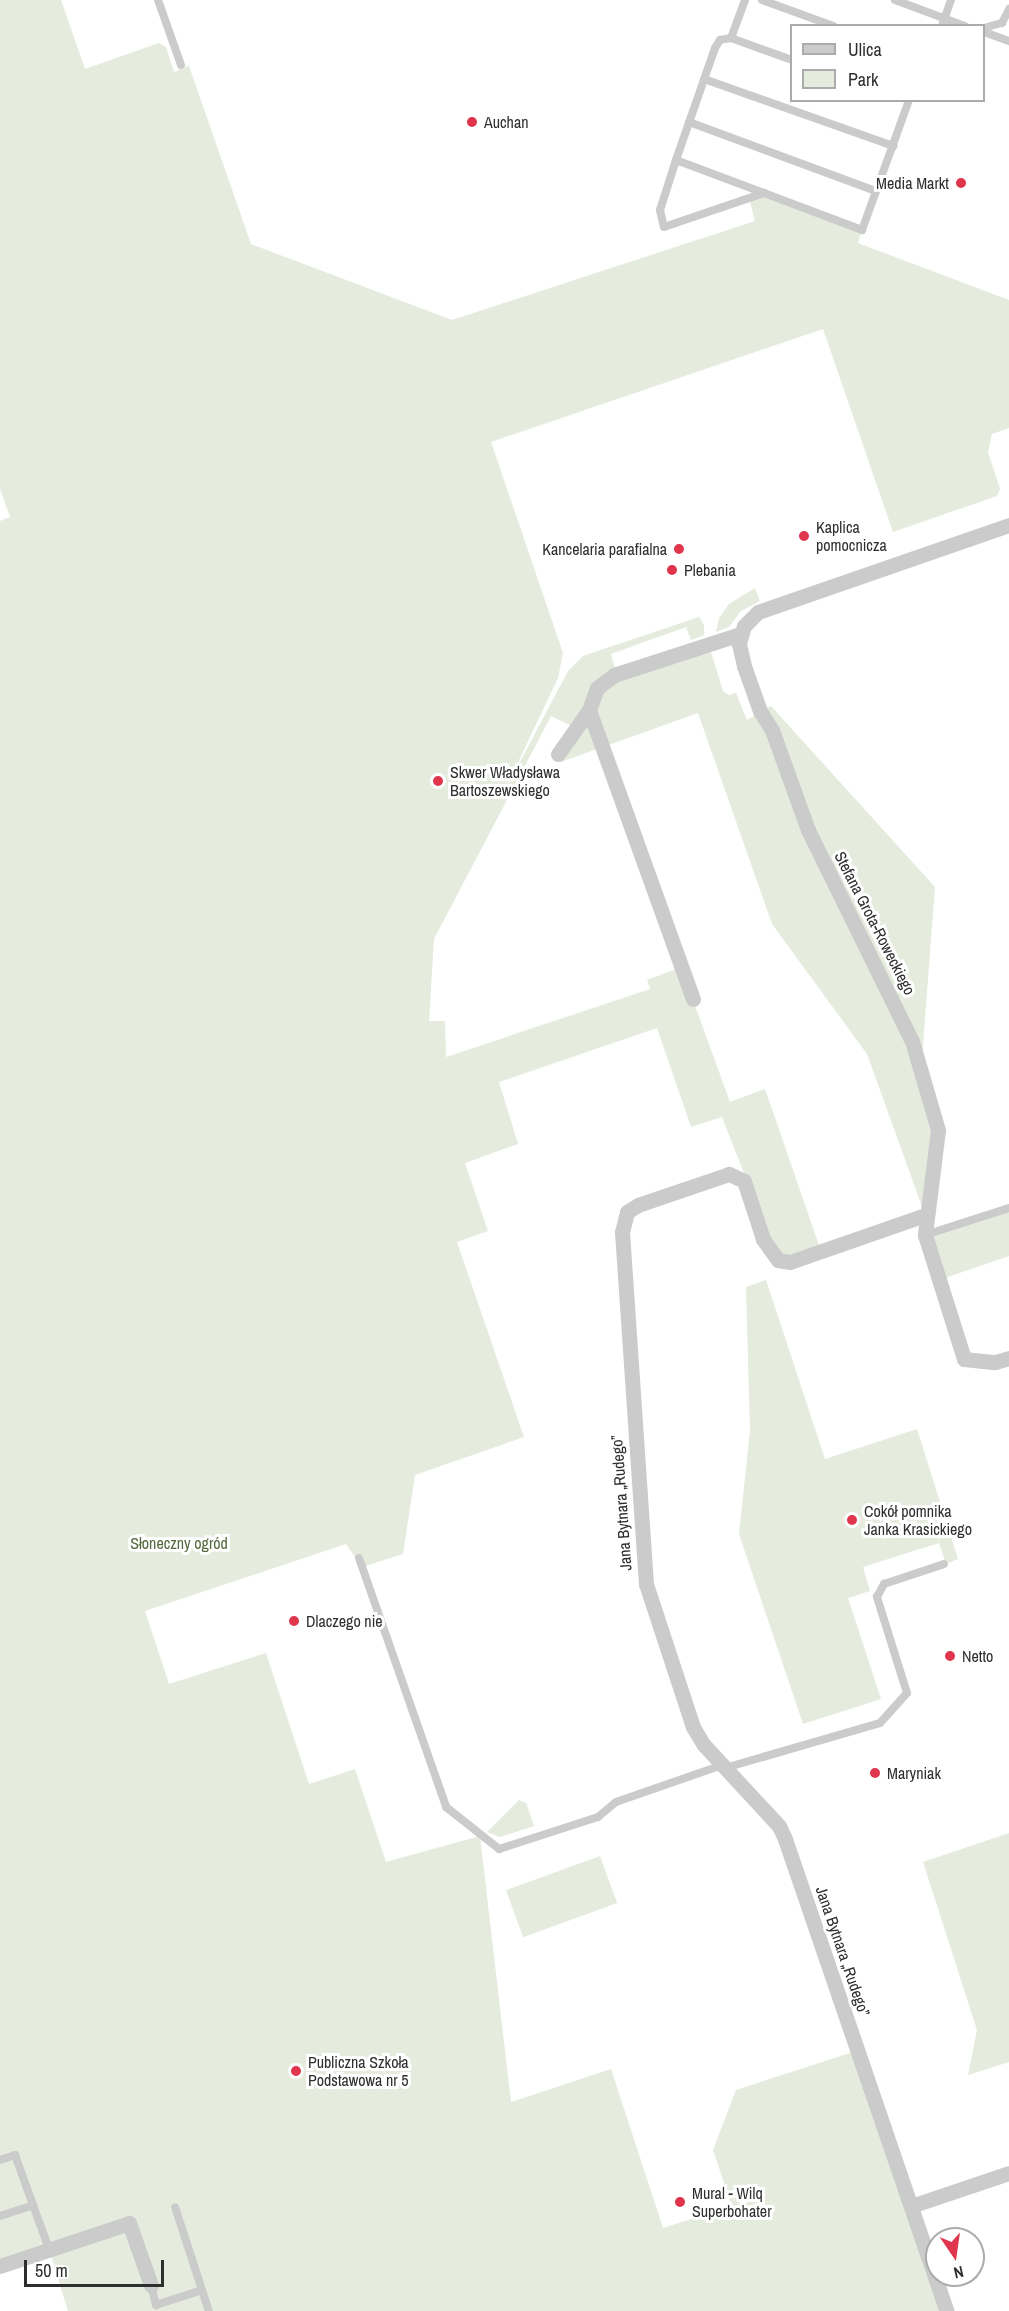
<!DOCTYPE html>
<html>
<head>
<meta charset="utf-8">
<style>
	body { margin:0 }
	#map { position:relative; width:1009px; height:2311px; overflow:hidden; background:#fff; font-family:"Archivo Narrow",sans-serif }
	div>[style] { position:absolute }
	.green>* { inset:0; background:#e5ebdd; transform-origin:0 0 }
	.service>* { height:8px; margin:-4px; padding:0 4px; transform-origin:4px; border-radius:4px; background:#cbcbcb }
	.minor>* { height:15px; margin:-7.5px; padding:0 7.5px; transform-origin:7.5px; border-radius:7.5px; background:#cbcbcb }
	.dots>* { width:16px; height:16px; translate:-50% -50%; box-sizing:border-box; border:3px solid #fff; border-radius:50% }
	span { translate:-50% -50%; white-space:nowrap; text-align:center; line-height:1.15; -webkit-text-stroke:6px #fff; paint-order:stroke }
	.poi-label { font-size:16px; color:#2e2e2e }
	.left { translate:0 -50%; text-align:left }
	.right { translate:-100% -50%; text-align:right }
	.street-label { font-size:16px; color:#2e2e2e }
	.park-label { font-size:16px; color:#54693d }
	.legend { position:absolute; left:790px; top:24px; width:195px; height:78px; box-sizing:border-box; background:#fff; border:2px solid #ababab; margin:0; padding:8px 10px; list-style:none; font-size:18px; color:#2e2e2e }
	.legend li { display:flex; align-items:center; gap:12px; height:30px }
	.legend b { width:30px; border:2px solid #ababab }
	.north { position:absolute; left:925px; top:2227px; width:60px; height:60px; box-sizing:border-box; background:#fff; border:2px solid #ababab; border-radius:50%; rotate:167deg; font-size:16px; font-weight:700; line-height:24px; text-align:center; color:#2e2e2e }
	.north::after { content:''; display:block; margin:auto; width:21px; height:27px; background:#e0364d; clip-path:polygon(50% 0,100% 100%,50% 72%,0 100%) }
	.scale { position:absolute; left:24px; top:2260px; width:140px; height:27px; box-sizing:border-box; border:3px solid #2e2e2e; border-top:0; padding-left:8px; font-size:18px; line-height:21px; white-space:nowrap; color:#2e2e2e; -webkit-text-stroke:4px #fff; paint-order:stroke }
</style>
</head>
<body>
<div id="map">
	<div class="green">
		<div style="clip-path:polygon(0 0,61px 0,85px 69px,159px 43px,166px 47px,174px 72px,189px 66px,251px 244px,452px 320px,755px 221px,749px 198px,764px 193px,862px 230px,858px 243px,1009px 300px,1009px 428px,992px 434px,988px 452px,1000px 489px,997px 496px,893px 532px,823px 329px,491px 442px,563px 653px,558px 678px,502px 796px,568px 671px,583px 656px,699px 617px,704px 625px,704px 635px,691px 640px,686px 627px,611px 654px,619px 682px,710px 649px,723px 691px,729px 695px,736px 693px,747px 720px,771px 706px,935px 887px,921px 1071px,935px 1116px,925px 1215px,867px 1054px,772px 924px,698px 713px,561px 762px,558px 754px,576px 728px,551px 716px,434px 939px,429px 1021px,445px 1021px,446px 1057px,650px 989px,647px 980px,681px 967px,730px 1102px,765px 1089px,821px 1251px,778px 1260px,722px 1117px,691px 1127px,657px 1028px,499px 1082px,518px 1144px,465px 1163px,488px 1231px,457px 1242px,524px 1437px,415px 1475px,403px 1554px,362px 1567px,346px 1544px,145px 1611px,169px 1684px,266px 1653px,309px 1784px,355px 1769px,386px 1862px,480px 1836px,511px 2102px,611px 2069px,663px 2228px,732px 2206px,713px 2150px,736px 2090px,859px 2050px,947px 2311px,68px 2311px,49px 2249px,0 2266px,0 521px,10px 517px,0 489px)"></div>
		<div style="clip-path:polygon(755px 588px,760px 601px,741px 611px,729px 627px,716px 632px,719px 618px,729px 604px)"></div>
		<div style="clip-path:polygon(1009px 1208px,1009px 1256px,939px 1280px,925px 1235px)"></div>
		<div style="clip-path:polygon(766px 1280px,825px 1459px,917px 1429px,958px 1559px,946px 1564px,939px 1543px,863px 1567px,870px 1591px,848px 1598px,881px 1699px,803px 1724px,739px 1534px,750px 1431px,746px 1287px)"></div>
		<div style="clip-path:polygon(519px 1800px,526px 1803px,534px 1826px,500px 1837px,487px 1832px)"></div>
		<div style="clip-path:polygon(1009px 1833px,1009px 2062px,968px 2075px,977px 2030px,923px 1862px)"></div>
		<div style="left:600px;top:1856px;width:50px;height:100px;rotate:70deg"></div>
	</div>
	<div class="service">
		<div style="left:158px;top:0;width:69px;rotate:70.5deg"></div>
		<div style="left:745px;top:0;width:40px;rotate:110.2deg"></div>
		<div style="left:731px;top:38px;width:11px;rotate:170deg"></div>
		<div style="left:720px;top:40px;width:9px;rotate:122deg"></div>
		<div style="left:715px;top:48px;width:119px;rotate:109.2deg"></div>
		<div style="left:676px;top:160px;width:199px;rotate:20.6deg"></div>
		<div style="left:862px;top:230px;width:138px;rotate:-70.1deg"></div>
		<div style="left:762px;top:0;width:76px;rotate:20.1deg"></div>
		<div style="left:895px;top:0;width:75px;rotate:20.4deg"></div>
		<div style="left:942px;top:26px;width:28px;rotate:-71deg"></div>
		<div style="left:984px;top:28px;width:19px;rotate:-16deg"></div>
		<div style="left:1002px;top:23px;width:16px;rotate:-63deg"></div>
		<div style="left:984px;top:32px;width:27px;rotate:20deg"></div>
		<div style="left:731px;top:38px;width:65px;rotate:19.8deg"></div>
		<div style="left:704px;top:79px;width:201px;rotate:19.5deg"></div>
		<div style="left:689px;top:122px;width:199px;rotate:20.3deg"></div>
		<div style="left:676px;top:160px;width:52px;rotate:107.7deg"></div>
		<div style="left:660px;top:210px;width:17px;rotate:77deg"></div>
		<div style="left:664px;top:227px;width:106px;rotate:-18.8deg"></div>
		<div style="left:925px;top:1235px;width:88px;rotate:-17.8deg"></div>
		<div style="left:359px;top:1558px;width:264px;rotate:70.7deg"></div>
		<div style="left:446px;top:1807px;width:68px;rotate:38.4deg"></div>
		<div style="left:499px;top:1849px;width:104px;rotate:-17.9deg"></div>
		<div style="left:598px;top:1817px;width:23px;rotate:-40deg"></div>
		<div style="left:616px;top:1802px;width:112px;rotate:-19.2deg"></div>
		<div style="left:725px;top:1768px;width:161px;rotate:-16.2deg"></div>
		<div style="left:880px;top:1723px;width:40px;rotate:-48deg"></div>
		<div style="left:907px;top:1693px;width:101px;rotate:-107.4deg"></div>
		<div style="left:877px;top:1597px;width:15px;rotate:-62deg"></div>
		<div style="left:884px;top:1584px;width:63px;rotate:-18.4deg"></div>
		<div style="left:0;top:2160px;width:16px;rotate:-18deg"></div>
		<div style="left:15px;top:2155px;width:53px;rotate:70.2deg"></div>
		<div style="left:0;top:2216px;width:35px;rotate:-18deg"></div>
		<div style="left:33px;top:2205px;width:47px;rotate:70deg"></div>
		<div style="left:151px;top:2285px;width:21px;rotate:76deg"></div>
		<div style="left:156px;top:2305px;width:48px;rotate:-18.1deg"></div>
		<div style="left:202px;top:2290px;width:87px;rotate:-108deg"></div>
		<div style="left:202px;top:2290px;width:22px;rotate:72deg"></div>
	</div>
	<div class="minor">
		<div style="left:1009px;top:525px;width:266px;rotate:160.9deg"></div>
		<div style="left:758px;top:612px;width:20px;rotate:135deg"></div>
		<div style="left:744px;top:626px;width:19px;rotate:106deg"></div>
		<div style="left:739px;top:644px;width:23px;rotate:77deg"></div>
		<div style="left:744px;top:666px;width:48px;rotate:70.4deg"></div>
		<div style="left:760px;top:711px;width:22px;rotate:58deg"></div>
		<div style="left:772px;top:730px;width:106px;rotate:70.2deg"></div>
		<div style="left:808px;top:830px;width:235px;rotate:63.8deg"></div>
		<div style="left:912px;top:1041px;width:93px;rotate:73.7deg"></div>
		<div style="left:938px;top:1130px;width:106px;rotate:97.1deg"></div>
		<div style="left:925px;top:1235px;width:130px;rotate:72.5deg"></div>
		<div style="left:964px;top:1359px;width:31px;rotate:6deg"></div>
		<div style="left:995px;top:1362px;width:15px;rotate:-16deg"></div>
		<div style="left:558px;top:754px;width:54px;rotate:-54.8deg"></div>
		<div style="left:693px;top:999px;width:307px;rotate:-109.8deg"></div>
		<div style="left:589px;top:710px;width:23px;rotate:-70deg"></div>
		<div style="left:597px;top:688px;width:21px;rotate:-37deg"></div>
		<div style="left:614px;top:675px;width:133px;rotate:-18deg"></div>
		<div style="left:925px;top:1215px;width:143px;rotate:160.8deg"></div>
		<div style="left:790px;top:1262px;width:12px;rotate:-171deg"></div>
		<div style="left:778px;top:1260px;width:26px;rotate:-126deg"></div>
		<div style="left:763px;top:1239px;width:61px;rotate:-108.1deg"></div>
		<div style="left:744px;top:1181px;width:17px;rotate:-155deg"></div>
		<div style="left:729px;top:1174px;width:96px;rotate:161.2deg"></div>
		<div style="left:638px;top:1205px;width:13px;rotate:148deg"></div>
		<div style="left:627px;top:1212px;width:21px;rotate:104deg"></div>
		<div style="left:622px;top:1232px;width:353px;rotate:86.1deg"></div>
		<div style="left:646px;top:1584px;width:151px;rotate:71.8deg"></div>
		<div style="left:693px;top:1727px;width:21px;rotate:59deg"></div>
		<div style="left:704px;top:1745px;width:110px;rotate:47.2deg"></div>
		<div style="left:779px;top:1826px;width:14px;rotate:65deg"></div>
		<div style="left:785px;top:1839px;width:499px;rotate:71.1deg"></div>
		<div style="left:911px;top:2206px;width:103px;rotate:-18.6deg"></div>
		<div style="left:0;top:2266px;width:136px;rotate:-18.4deg"></div>
		<div style="left:129px;top:2223px;width:66px;rotate:70.5deg"></div>
	</div>
	<div class="dots">
		<div style="left:472px;top:122px;background:#e0364d"></div>
		<div style="left:961px;top:183px;background:#e0364d"></div>
		<div style="left:804px;top:536px;background:#e0364d"></div>
		<div style="left:679px;top:549px;background:#e0364d"></div>
		<div style="left:672px;top:570px;background:#e0364d"></div>
		<div style="left:438px;top:781px;background:#e0364d"></div>
		<div style="left:852px;top:1520px;background:#e0364d"></div>
		<div style="left:294px;top:1621px;background:#e0364d"></div>
		<div style="left:950px;top:1656px;background:#e0364d"></div>
		<div style="left:875px;top:1773px;background:#e0364d"></div>
		<div style="left:296px;top:2071px;background:#e0364d"></div>
		<div style="left:680px;top:2202px;background:#e0364d"></div>
	</div>
	<div class="poi-label">
		<span class="left" style="left:484px;top:122px">Auchan</span>
		<span class="right" style="left:949px;top:183px">Media Markt</span>
		<span class="left" style="left:816px;top:536px">Kaplica<br>pomocnicza</span>
		<span class="right" style="left:667px;top:549px">Kancelaria parafialna</span>
		<span class="left" style="left:684px;top:570px">Plebania</span>
		<span class="left" style="left:450px;top:781px">Skwer Władysława<br>Bartoszewskiego</span>
		<span class="left" style="left:864px;top:1520px">Cokół pomnika<br>Janka Krasickiego</span>
		<span class="left" style="left:306px;top:1621px">Dlaczego nie</span>
		<span class="left" style="left:962px;top:1656px">Netto</span>
		<span class="left" style="left:887px;top:1773px">Maryniak</span>
		<span class="left" style="left:308px;top:2071px">Publiczna Szkoła<br>Podstawowa nr 5</span>
		<span class="left" style="left:692px;top:2202px">Mural - Wilq<br>Superbohater</span>
	</div>
	<div class="street-label">
		<span style="left:875px;top:923px;rotate:63deg">Stefana Grota-Roweckiego</span>
		<span style="left:621px;top:1503px;rotate:-94deg">Jana Bytnara „Rudego”</span>
		<span style="left:843px;top:1951px;rotate:71deg">Jana Bytnara „Rudego”</span>
	</div>
	<div class="park-label">
		<span style="left:179px;top:1543px">Słoneczny ogród</span>
	</div>
	<ul class="legend">
	<li><b style="height:8px;background:#cbcbcb"></b>Ulica</li>
	<li><b style="height:16px;background:#e5ebdd"></b>Park</li>
	</ul>
	<div class="north">N</div>
	<div class="scale">50 m</div>
</div>
</body>
</html>
